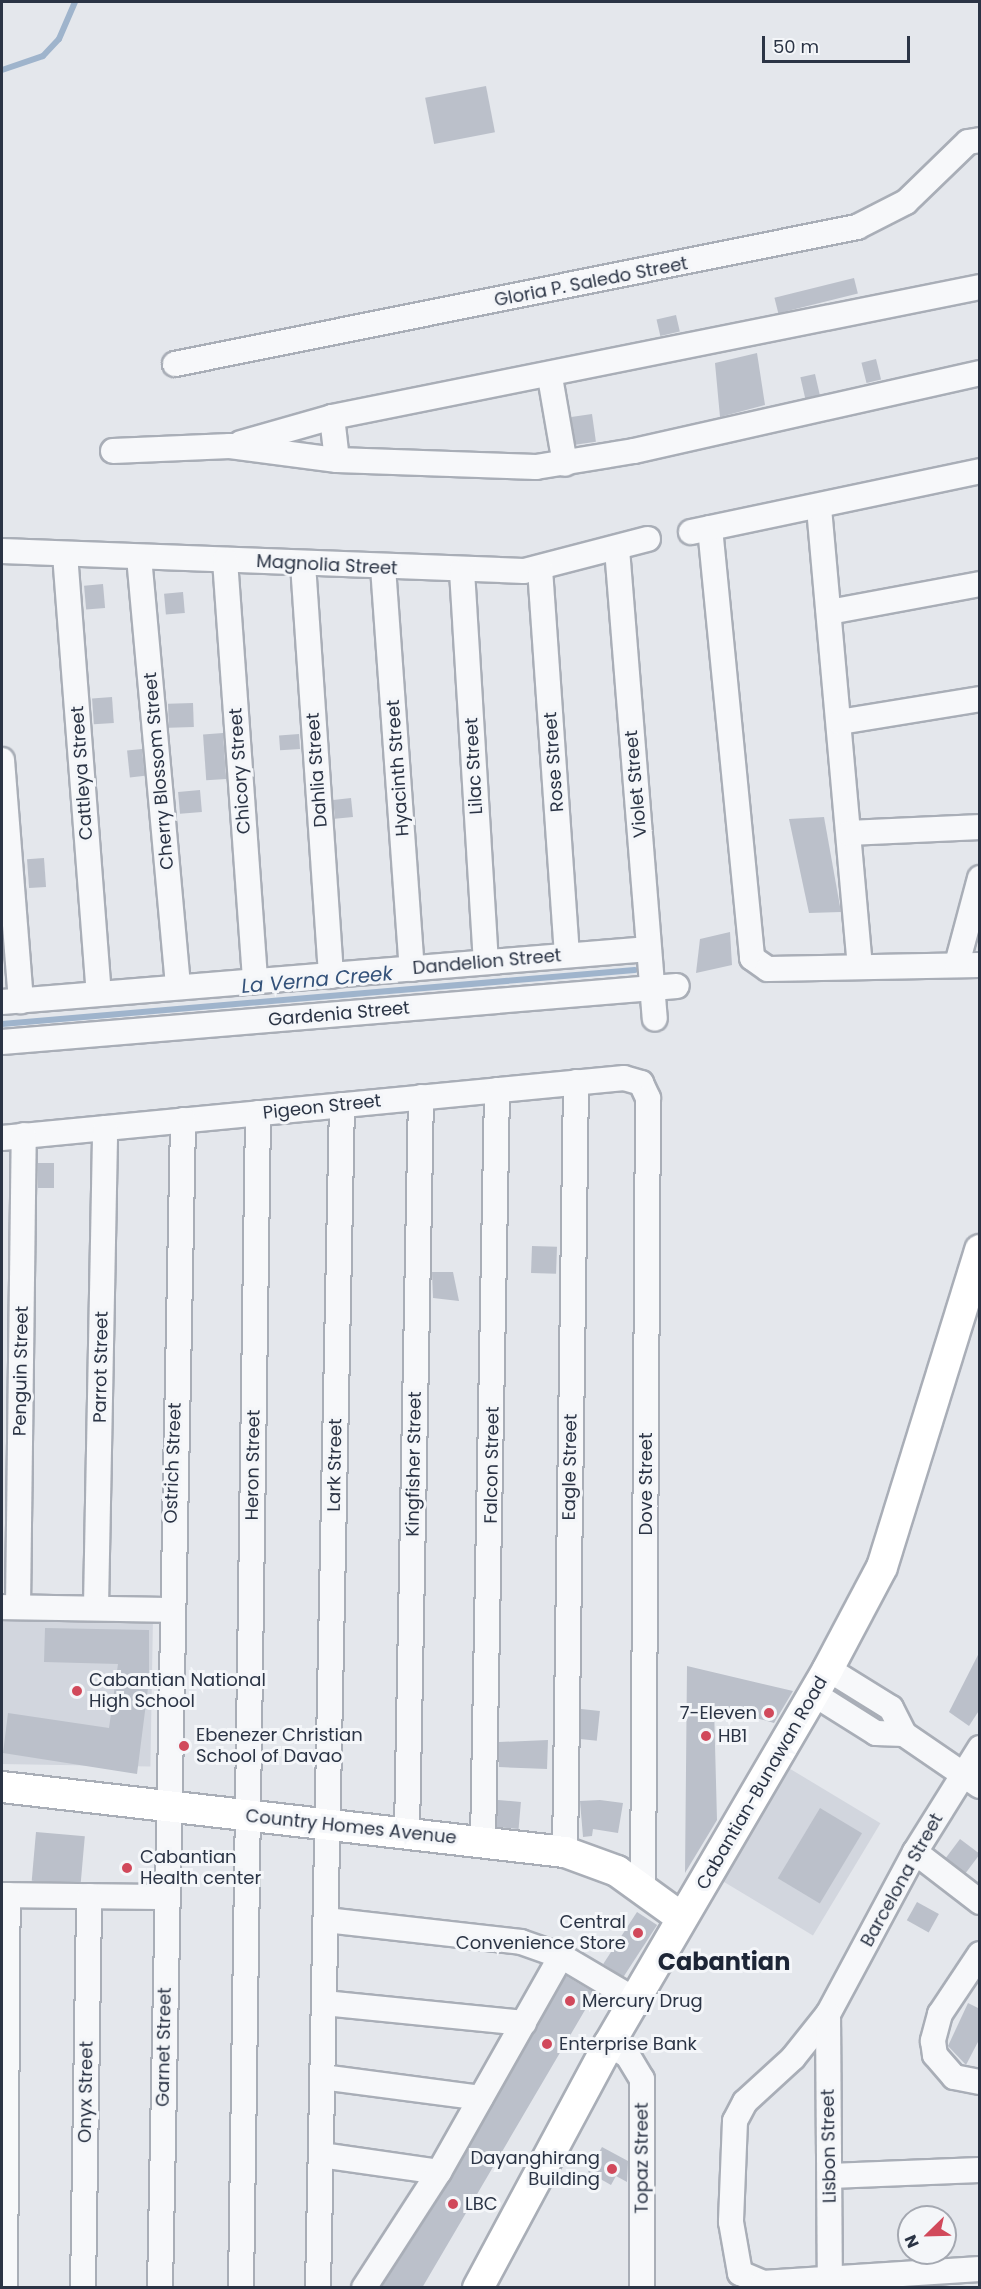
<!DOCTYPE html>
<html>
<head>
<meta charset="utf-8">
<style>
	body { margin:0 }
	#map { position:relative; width:981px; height:2289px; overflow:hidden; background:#e4e7ec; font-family:Poppins,sans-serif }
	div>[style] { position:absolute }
	.built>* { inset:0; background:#d2d6de; transform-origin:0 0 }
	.stream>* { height:6px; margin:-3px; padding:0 3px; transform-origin:3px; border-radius:3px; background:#9fb4cc }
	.building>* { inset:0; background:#bbc0ca; transform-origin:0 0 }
	.roads { filter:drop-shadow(2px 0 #a9aeb7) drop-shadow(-2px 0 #a9aeb7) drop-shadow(0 2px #a9aeb7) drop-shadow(0 -2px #a9aeb7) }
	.minor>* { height:24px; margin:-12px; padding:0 12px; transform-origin:12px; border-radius:12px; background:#f7f8fa }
	.major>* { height:30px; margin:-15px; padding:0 15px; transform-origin:15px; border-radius:15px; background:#fff }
	.dots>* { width:16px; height:16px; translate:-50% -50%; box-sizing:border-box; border:3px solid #f4f6f9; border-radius:50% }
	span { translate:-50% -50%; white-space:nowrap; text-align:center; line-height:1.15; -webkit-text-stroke:6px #f4f6f9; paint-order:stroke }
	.street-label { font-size:18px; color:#2b3445 }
	.poi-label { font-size:18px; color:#2b3445 }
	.left { translate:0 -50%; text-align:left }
	.right { translate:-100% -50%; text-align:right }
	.water-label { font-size:20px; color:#34527a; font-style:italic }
	.district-label { font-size:24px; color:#1d2536; font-weight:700 }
	.frame { position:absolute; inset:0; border:3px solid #2b3445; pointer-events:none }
	.north { position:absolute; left:897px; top:2205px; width:60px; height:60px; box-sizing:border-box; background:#f4f6f9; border:2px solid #a4a8b1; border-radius:50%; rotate:247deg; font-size:16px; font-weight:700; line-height:24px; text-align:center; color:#2b3445 }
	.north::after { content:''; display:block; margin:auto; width:21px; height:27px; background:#d1495b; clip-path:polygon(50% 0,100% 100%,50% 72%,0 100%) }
	.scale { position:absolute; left:762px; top:36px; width:148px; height:27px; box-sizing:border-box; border:3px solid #2b3445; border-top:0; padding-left:8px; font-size:18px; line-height:21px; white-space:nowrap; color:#2b3445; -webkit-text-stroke:4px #f4f6f9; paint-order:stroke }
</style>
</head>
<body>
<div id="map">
	<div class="built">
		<div style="left:2px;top:1616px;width:151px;height:148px;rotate:1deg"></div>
		<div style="left:787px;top:1767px;width:109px;height:131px;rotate:31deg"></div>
	</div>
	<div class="stream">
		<div style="left:2px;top:70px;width:43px;rotate:-18.9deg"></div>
		<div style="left:43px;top:56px;width:23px;rotate:-47deg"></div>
		<div style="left:59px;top:39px;width:40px;rotate:-66.6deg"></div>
		<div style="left:2px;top:1024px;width:635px;rotate:-4.88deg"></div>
	</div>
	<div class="building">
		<div style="left:486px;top:86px;width:47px;height:62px;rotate:79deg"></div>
		<div style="left:854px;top:278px;width:16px;height:82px;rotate:76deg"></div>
		<div style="left:676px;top:315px;width:17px;height:20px;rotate:77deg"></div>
		<div style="clip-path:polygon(757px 353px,765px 405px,720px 417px,715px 363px)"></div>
		<div style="left:876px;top:359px;width:21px;height:15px;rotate:76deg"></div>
		<div style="left:815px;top:374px;width:22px;height:15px;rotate:77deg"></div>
		<div style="left:592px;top:414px;width:28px;height:21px;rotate:82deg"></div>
		<div style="left:103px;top:584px;width:24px;height:19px;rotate:85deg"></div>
		<div style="left:183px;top:592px;width:21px;height:19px;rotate:85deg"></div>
		<div style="left:112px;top:697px;width:26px;height:20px;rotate:86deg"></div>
		<div style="left:193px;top:703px;width:24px;height:25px;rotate:88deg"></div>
		<div style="left:223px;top:733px;width:46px;height:20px;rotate:86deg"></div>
		<div style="left:299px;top:734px;width:15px;height:20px;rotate:86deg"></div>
		<div style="left:142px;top:749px;width:27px;height:15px;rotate:84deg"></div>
		<div style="left:200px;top:790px;width:22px;height:22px;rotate:85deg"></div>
		<div style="left:351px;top:798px;width:19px;height:18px;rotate:84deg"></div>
		<div style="clip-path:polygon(824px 817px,841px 912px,809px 913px,789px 819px)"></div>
		<div style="left:44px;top:858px;width:29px;height:17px;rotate:86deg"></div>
		<div style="clip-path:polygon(730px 932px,732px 965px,696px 973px,700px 939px)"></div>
		<div style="left:38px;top:1163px;width:16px;height:25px"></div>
		<div style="left:532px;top:1246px;width:25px;height:27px;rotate:2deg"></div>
		<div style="clip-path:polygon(432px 1272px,453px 1272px,459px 1301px,433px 1298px)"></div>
		<div style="clip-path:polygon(45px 1628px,149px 1630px,149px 1680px,137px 1774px,3px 1753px,8px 1713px,109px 1728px,118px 1664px,44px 1662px)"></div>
		<div style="clip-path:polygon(980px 1651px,980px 1709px,969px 1726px,949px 1712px)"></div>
		<div style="clip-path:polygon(687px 1666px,793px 1691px,774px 1723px,714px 1706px,717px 1820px,685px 1873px)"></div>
		<div style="left:581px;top:1709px;width:19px;height:30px;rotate:6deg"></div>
		<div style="clip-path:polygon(548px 1740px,547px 1769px,499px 1767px,499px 1742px)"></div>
		<div style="left:498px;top:1800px;width:23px;height:27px;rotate:5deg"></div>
		<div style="clip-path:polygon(600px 1800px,623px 1803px,618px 1833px,593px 1829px,592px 1836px,583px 1837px,580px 1801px)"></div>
		<div style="left:820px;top:1808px;width:49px;height:82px;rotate:31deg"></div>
		<div style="left:36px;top:1832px;width:49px;height:49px;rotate:5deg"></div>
		<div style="left:960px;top:1839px;width:25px;height:24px;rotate:37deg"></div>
		<div style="left:917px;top:1902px;width:25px;height:21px;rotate:29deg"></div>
		<div style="left:637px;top:1912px;width:24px;height:62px;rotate:33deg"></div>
		<div style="clip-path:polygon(566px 1976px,595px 1993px,422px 2288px,381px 2288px,451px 2179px)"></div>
		<div style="clip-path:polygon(968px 2003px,980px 2009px,980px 2038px,966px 2065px,948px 2046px)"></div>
		<div style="clip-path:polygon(602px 2147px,628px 2161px,627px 2182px,616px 2176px,611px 2185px,588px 2172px)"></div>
	</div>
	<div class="roads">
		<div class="minor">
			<div style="left:175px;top:364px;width:696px;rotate:-11.36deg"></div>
			<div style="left:857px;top:227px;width:55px;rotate:-27deg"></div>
			<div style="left:906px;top:202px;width:86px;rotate:-44.1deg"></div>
			<div style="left:968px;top:142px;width:12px;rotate:-9deg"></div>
			<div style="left:550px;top:377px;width:88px;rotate:80.2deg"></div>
			<div style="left:332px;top:417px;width:43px;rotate:83.4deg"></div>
			<div style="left:241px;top:443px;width:95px;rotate:-15.9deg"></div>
			<div style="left:332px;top:417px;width:661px;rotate:-11.34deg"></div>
			<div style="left:113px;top:451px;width:117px;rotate:-2.4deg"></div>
			<div style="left:230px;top:446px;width:108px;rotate:7.5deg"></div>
			<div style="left:337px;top:460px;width:199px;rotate:2deg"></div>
			<div style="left:536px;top:467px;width:99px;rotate:-9.3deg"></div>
			<div style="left:634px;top:451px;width:355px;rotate:-12.7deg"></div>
			<div style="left:819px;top:508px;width:459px;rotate:84.9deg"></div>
			<div style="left:710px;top:528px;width:432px;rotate:84.4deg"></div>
			<div style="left:752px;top:958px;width:19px;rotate:35deg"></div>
			<div style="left:768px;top:969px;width:212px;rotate:-1.1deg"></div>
			<div style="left:691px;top:532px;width:295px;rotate:-11.9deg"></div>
			<div style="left:617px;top:549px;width:471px;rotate:85.4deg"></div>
			<div style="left:2px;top:551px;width:522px;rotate:2.19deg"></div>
			<div style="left:524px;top:571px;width:128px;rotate:-14.5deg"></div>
			<div style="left:65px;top:554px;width:438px;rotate:85.6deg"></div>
			<div style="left:139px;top:557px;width:431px;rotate:84.8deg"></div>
			<div style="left:225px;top:560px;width:422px;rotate:85.9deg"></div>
			<div style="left:303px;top:564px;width:413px;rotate:86.1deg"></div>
			<div style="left:383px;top:567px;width:403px;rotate:85.9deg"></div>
			<div style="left:540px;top:569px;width:387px;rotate:86deg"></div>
			<div style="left:462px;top:571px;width:391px;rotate:86.5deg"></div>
			<div style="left:829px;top:612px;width:154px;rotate:-10.5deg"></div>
			<div style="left:840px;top:722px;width:142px;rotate:-9.3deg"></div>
			<div style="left:2px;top:760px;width:242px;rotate:85.5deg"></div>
			<div style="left:849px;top:833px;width:131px;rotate:-2.6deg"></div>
			<div style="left:957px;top:964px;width:89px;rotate:-75deg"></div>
			<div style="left:2px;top:1002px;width:649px;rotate:-4.68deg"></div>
			<div style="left:2px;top:1042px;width:677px;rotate:-4.74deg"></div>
			<div style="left:2px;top:1138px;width:625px;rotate:-5.51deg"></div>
			<div style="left:624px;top:1078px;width:18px;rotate:16deg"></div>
			<div style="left:641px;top:1083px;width:17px;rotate:65deg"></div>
			<div style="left:648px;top:1098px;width:789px;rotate:90.36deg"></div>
			<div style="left:18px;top:1606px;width:471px;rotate:-89.3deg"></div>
			<div style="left:96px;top:1606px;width:478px;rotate:-88.9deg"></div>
			<div style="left:2px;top:1607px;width:167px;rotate:1deg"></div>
			<div style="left:828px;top:1669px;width:74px;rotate:31.8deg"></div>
			<div style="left:891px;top:1708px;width:29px;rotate:63deg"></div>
			<div style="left:904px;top:1734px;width:92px;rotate:34.4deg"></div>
			<div style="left:814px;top:1694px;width:73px;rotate:32.2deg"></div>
			<div style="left:876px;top:1733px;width:28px;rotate:2deg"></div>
			<div style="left:980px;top:1748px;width:123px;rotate:122deg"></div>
			<div style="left:915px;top:1852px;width:184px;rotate:118.2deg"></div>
			<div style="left:828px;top:2014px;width:56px;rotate:128.5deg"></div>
			<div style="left:793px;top:2058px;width:65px;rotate:137.5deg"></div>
			<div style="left:745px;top:2102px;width:21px;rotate:118deg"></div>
			<div style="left:735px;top:2121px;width:101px;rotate:92.3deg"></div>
			<div style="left:731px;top:2222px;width:52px;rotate:80deg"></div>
			<div style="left:740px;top:2273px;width:25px;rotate:23deg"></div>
			<div style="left:763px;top:2283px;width:217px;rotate:-3.7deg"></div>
			<div style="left:407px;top:1831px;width:734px;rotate:-88.91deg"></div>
			<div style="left:483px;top:1841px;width:751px;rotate:-88.93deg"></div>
			<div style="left:565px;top:1852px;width:770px;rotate:-89.18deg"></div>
			<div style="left:915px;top:1852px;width:82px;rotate:37.6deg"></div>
			<div style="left:2px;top:1895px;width:164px;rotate:0.7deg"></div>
			<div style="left:326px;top:1920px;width:196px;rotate:6.4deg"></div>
			<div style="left:521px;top:1942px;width:42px;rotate:19.3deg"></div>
			<div style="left:561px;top:1956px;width:86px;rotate:30.7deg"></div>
			<div style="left:980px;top:1954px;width:72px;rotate:123.7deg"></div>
			<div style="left:940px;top:2014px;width:28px;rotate:105deg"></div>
			<div style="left:933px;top:2041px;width:14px;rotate:82deg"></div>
			<div style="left:935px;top:2055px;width:29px;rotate:49deg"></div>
			<div style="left:954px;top:2077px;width:26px;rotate:11deg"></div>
			<div style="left:324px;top:2003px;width:201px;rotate:5.7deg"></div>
			<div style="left:828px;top:2014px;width:263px;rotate:89.6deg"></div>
			<div style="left:609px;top:2044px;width:22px;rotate:32deg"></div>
			<div style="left:628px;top:2056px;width:27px;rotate:59deg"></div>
			<div style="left:642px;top:2079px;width:209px;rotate:90deg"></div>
			<div style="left:322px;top:2077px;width:160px;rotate:7.5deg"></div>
			<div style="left:321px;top:2155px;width:119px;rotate:8.2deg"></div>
			<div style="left:830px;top:2176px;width:150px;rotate:-2.3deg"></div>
			<div style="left:5px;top:2288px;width:393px;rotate:-89.6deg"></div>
			<div style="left:83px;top:2288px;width:392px;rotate:-89.1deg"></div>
			<div style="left:160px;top:2288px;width:1168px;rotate:-88.87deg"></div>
			<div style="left:241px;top:2288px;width:1175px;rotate:-89.17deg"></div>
			<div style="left:318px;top:2288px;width:1183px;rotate:-88.84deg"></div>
			<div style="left:364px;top:2288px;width:138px;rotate:-57.1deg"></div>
			<div style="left:439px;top:2172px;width:248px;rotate:-60.5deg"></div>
		</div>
		<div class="major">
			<div style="left:2px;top:1787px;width:567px;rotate:6.59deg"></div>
			<div style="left:565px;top:1852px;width:55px;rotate:20.1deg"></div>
			<div style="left:617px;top:1871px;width:80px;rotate:35.9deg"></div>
			<div style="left:478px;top:2288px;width:277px;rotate:-61.8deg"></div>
			<div style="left:609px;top:2044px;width:434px;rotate:-59.7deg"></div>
			<div style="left:828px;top:1669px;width:115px;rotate:-62.1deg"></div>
			<div style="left:882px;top:1567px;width:332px;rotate:-72.8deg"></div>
		</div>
	</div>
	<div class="dots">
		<div style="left:77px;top:1691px;background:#d1495b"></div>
		<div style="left:769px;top:1713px;background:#d1495b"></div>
		<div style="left:706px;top:1736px;background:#d1495b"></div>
		<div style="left:184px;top:1746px;background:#d1495b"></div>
		<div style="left:127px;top:1868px;background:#d1495b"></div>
		<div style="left:638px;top:1933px;background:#d1495b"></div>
		<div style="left:570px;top:2001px;background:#d1495b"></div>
		<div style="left:547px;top:2044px;background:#d1495b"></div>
		<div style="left:612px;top:2169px;background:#d1495b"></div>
		<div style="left:453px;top:2204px;background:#d1495b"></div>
	</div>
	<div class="street-label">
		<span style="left:591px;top:282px;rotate:-11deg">Gloria P. Saledo Street</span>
		<span style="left:327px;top:565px;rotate:3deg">Magnolia Street</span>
		<span style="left:554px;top:762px;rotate:-94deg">Rose Street</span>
		<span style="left:474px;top:766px;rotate:-93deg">Lilac Street</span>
		<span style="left:398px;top:768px;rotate:-94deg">Hyacinth Street</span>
		<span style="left:317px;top:770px;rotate:-94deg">Dahlia Street</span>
		<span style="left:159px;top:771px;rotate:-95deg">Cherry Blossom Street</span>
		<span style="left:240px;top:771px;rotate:-94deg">Chicory Street</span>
		<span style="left:82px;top:773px;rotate:-94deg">Cattleya Street</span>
		<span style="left:636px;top:784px;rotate:-95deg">Violet Street</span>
		<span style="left:487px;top:962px;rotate:-5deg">Dandelion Street</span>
		<span style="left:339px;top:1014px;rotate:-5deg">Gardenia Street</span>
		<span style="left:322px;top:1107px;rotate:-6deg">Pigeon Street</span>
		<span style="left:101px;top:1367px;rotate:-89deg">Parrot Street</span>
		<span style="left:21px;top:1371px;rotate:-89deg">Penguin Street</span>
		<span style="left:173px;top:1463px;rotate:-88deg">Ostrich Street</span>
		<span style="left:414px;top:1464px;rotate:-89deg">Kingfisher Street</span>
		<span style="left:253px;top:1465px;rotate:-89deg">Heron Street</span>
		<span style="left:335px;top:1465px;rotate:-89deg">Lark Street</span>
		<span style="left:492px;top:1465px;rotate:-89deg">Falcon Street</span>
		<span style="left:570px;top:1467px;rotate:-89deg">Eagle Street</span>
		<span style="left:646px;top:1484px;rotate:-90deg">Dove Street</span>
		<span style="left:762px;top:1783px;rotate:-60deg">Cabantian-Bunawan Road</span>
		<span style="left:351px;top:1827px;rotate:6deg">Country Homes Avenue</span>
		<span style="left:902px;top:1880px;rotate:-61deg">Barcelona Street</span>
		<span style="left:164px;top:2047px;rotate:-89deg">Garnet Street</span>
		<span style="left:86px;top:2092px;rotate:-89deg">Onyx Street</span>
		<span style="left:829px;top:2146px;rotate:-91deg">Lisbon Street</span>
		<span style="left:642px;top:2158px;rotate:-90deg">Topaz Street</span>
	</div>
	<div class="poi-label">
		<span class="left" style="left:89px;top:1691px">Cabantian National<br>High School</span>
		<span class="right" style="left:757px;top:1713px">7-Eleven</span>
		<span class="left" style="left:196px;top:1746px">Ebenezer Christian<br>School of Davao</span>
		<span class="left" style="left:718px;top:1736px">HB1</span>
		<span class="left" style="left:140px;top:1868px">Cabantian<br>Health center</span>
		<span class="right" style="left:626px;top:1933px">Central<br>Convenience Store</span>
		<span class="left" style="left:582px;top:2001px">Mercury Drug</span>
		<span class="left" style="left:559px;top:2044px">Enterprise Bank</span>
		<span class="right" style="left:600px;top:2169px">Dayanghirang<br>Building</span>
		<span class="left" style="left:465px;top:2204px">LBC</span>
	</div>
	<div class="water-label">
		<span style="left:317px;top:980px;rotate:-5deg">La Verna Creek</span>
	</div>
	<div class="district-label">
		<span style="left:724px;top:1962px">Cabantian</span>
	</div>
	<div class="frame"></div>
	<div class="north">N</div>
	<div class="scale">50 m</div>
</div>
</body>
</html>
